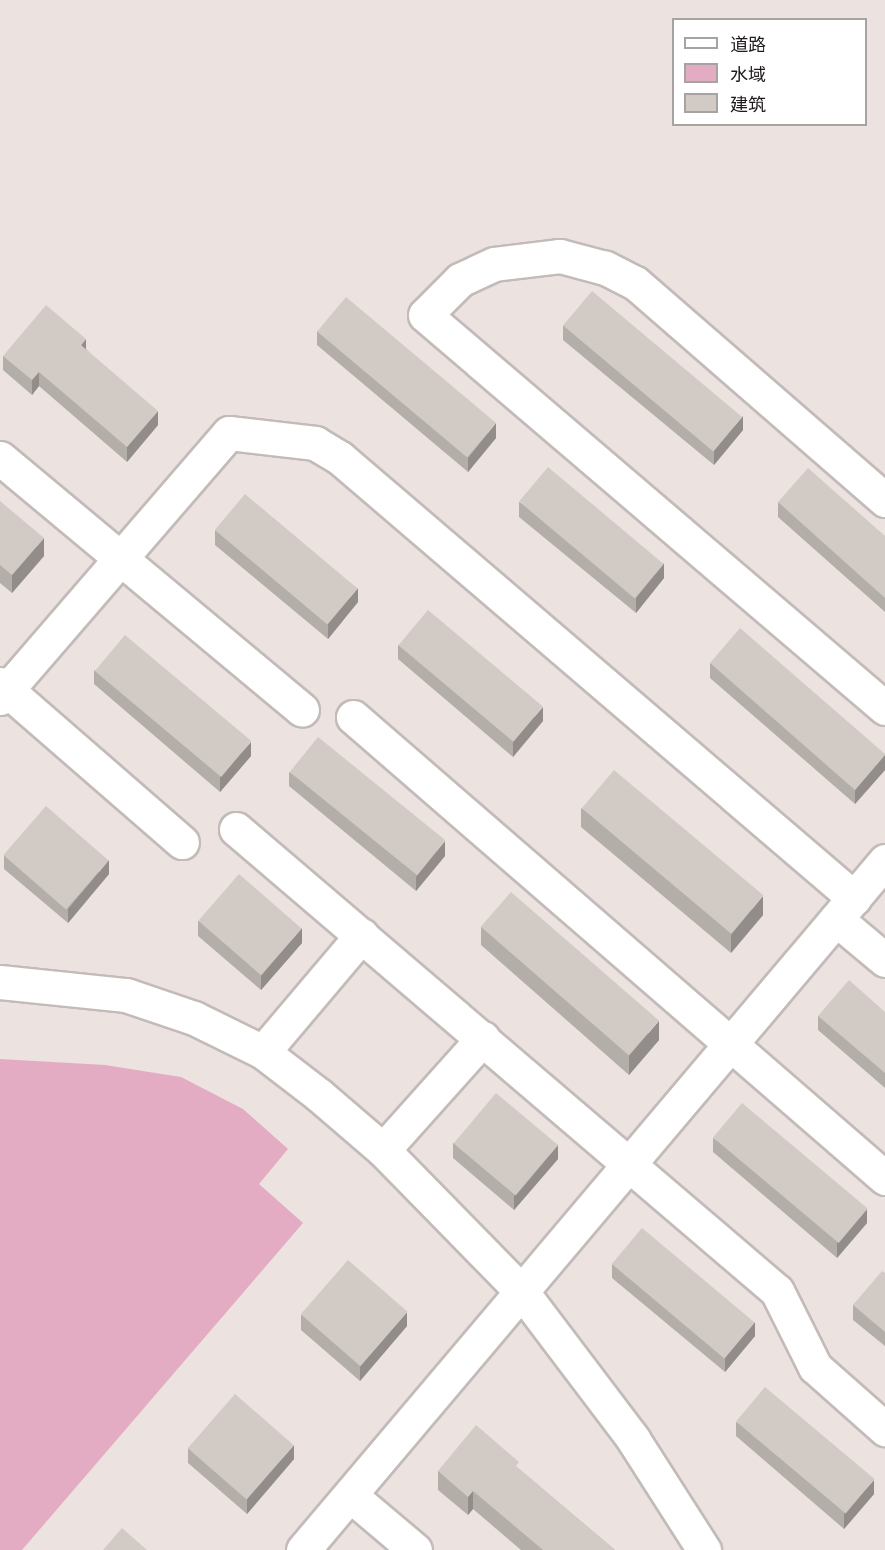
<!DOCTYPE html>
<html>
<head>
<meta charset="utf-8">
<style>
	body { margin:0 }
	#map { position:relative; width:885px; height:1550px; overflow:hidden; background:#ece3e0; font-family:Bitter,"Noto Sans SC",serif }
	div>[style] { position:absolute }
	.water>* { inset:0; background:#e4acc2 }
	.roads { filter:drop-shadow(2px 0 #c3bbb8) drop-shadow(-2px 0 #c3bbb8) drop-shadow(0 2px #c3bbb8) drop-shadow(0 -2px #c3bbb8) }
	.minor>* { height:33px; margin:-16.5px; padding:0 16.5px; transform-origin:16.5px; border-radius:16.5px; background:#fff }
	.wall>* { inset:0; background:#b4aea9 }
	.shaded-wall>* { inset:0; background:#928d8a }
	.building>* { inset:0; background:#d1cac5; transform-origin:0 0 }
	span { translate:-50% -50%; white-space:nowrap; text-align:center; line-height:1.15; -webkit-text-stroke:4.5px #fff; paint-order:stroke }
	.legend { position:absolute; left:672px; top:18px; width:195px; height:108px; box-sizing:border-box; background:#fff; border:2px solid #a5a4a3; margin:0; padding:8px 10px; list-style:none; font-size:18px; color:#1e1b1a }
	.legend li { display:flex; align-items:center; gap:12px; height:30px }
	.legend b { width:30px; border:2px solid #a5a4a3 }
</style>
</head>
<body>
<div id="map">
	<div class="water">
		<div style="clip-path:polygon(0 1059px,105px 1065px,181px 1077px,243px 1109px,288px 1149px,259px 1184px,303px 1223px,22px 1550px,0 1550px)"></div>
	</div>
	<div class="roads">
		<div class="minor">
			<div style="left:0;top:458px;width:393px;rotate:39.8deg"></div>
			<div style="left:885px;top:500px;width:331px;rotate:-139deg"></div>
			<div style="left:635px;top:283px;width:34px;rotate:-153deg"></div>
			<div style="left:605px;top:268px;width:47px;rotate:-165.1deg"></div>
			<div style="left:560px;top:256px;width:66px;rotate:173.1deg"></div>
			<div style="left:494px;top:264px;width:38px;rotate:155deg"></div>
			<div style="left:460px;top:280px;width:49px;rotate:135deg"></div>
			<div style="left:425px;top:315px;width:605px;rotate:40.51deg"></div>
			<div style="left:0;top:684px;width:241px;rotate:41deg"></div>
			<div style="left:0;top:698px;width:350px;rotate:-49.2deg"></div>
			<div style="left:229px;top:433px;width:87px;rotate:6.6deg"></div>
			<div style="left:315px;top:443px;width:29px;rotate:31deg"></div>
			<div style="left:340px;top:458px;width:677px;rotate:40.56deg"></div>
			<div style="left:353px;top:717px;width:704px;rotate:40.91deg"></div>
			<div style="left:236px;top:829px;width:711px;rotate:40.5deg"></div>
			<div style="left:777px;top:1291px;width:85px;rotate:63.4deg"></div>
			<div style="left:815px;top:1367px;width:94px;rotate:41.5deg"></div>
			<div style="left:836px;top:919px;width:64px;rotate:39.9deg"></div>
			<div style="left:0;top:982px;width:127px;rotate:5.9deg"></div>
			<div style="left:126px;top:995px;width:72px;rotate:18.7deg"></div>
			<div style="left:194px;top:1018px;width:77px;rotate:26.2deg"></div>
			<div style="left:263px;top:1052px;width:71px;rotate:37.5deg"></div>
			<div style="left:319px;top:1095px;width:84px;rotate:40.7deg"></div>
			<div style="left:383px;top:1150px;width:199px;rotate:45.6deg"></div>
			<div style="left:522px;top:1292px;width:184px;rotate:52.9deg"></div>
			<div style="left:633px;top:1439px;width:132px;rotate:57.4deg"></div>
			<div style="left:263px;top:1052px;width:153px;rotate:-49.8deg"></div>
			<div style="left:383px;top:1150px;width:150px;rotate:-48.2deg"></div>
			<div style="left:350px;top:1495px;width:85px;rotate:40.2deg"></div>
			<div style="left:303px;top:1550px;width:902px;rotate:-49.81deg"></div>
		</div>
	</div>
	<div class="wall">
		<div style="clip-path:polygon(563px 325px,743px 430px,714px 465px,563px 340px)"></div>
		<div style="clip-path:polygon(317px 331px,496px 438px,468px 472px,317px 345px)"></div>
		<div style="clip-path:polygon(86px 349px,158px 425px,127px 462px,39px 386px,32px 395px,3px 370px,3px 356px)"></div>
		<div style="clip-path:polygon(0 501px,44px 556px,12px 593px,0 583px)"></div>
		<div style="clip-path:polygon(519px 502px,664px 578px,636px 613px,519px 517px)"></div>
		<div style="clip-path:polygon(778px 502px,885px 536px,885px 612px,778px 517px)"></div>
		<div style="clip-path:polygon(215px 530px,358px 602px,328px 639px,215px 545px)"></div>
		<div style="clip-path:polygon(398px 645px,543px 721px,513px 757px,398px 659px)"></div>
		<div style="clip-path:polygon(710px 663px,885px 754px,885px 770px,855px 804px,710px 678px)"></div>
		<div style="clip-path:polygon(94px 670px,251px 756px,220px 792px,94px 684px)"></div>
		<div style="clip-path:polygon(289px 772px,445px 856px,416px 891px,289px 786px)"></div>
		<div style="clip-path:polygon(581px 808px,763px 915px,731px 953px,581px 827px)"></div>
		<div style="clip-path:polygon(4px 855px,109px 874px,68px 923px,4px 869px)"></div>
		<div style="clip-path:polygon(198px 921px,302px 943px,261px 990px,198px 936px)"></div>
		<div style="clip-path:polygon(481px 927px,659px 1040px,629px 1075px,481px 945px)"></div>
		<div style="clip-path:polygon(885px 1012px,885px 1088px,818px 1030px,818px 1016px)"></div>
		<div style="clip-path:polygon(713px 1138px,867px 1223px,837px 1258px,713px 1152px)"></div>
		<div style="clip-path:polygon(453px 1143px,558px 1159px,514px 1210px,453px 1158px)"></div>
		<div style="clip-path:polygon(612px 1264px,755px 1336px,725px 1372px,612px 1278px)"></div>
		<div style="clip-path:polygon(885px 1273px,885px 1346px,853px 1320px,853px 1305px)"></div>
		<div style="clip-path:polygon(301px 1315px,407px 1326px,360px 1381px,301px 1330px)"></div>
		<div style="clip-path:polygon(736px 1422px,874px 1494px,844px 1529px,736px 1436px)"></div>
		<div style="clip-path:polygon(188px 1448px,294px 1459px,247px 1514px,188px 1463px)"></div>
		<div style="clip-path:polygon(519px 1469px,615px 1550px,521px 1550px,473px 1509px,468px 1515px,438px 1490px,438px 1471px)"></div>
	</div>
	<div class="shaded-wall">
		<div style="clip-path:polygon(86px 339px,86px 354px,81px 345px)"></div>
		<div style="clip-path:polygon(39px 372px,39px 386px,32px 395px,32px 380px)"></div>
		<div style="clip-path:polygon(158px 411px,158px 425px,127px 462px,127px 447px)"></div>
		<div style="clip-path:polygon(743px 416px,743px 430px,714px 465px,714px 451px)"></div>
		<div style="clip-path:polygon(496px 423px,496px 438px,468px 472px,468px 458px)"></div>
		<div style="clip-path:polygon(44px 538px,44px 556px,12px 593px,12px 575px)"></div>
		<div style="clip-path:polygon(664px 563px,664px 578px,636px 613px,636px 598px)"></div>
		<div style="clip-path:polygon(358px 588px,358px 602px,328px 639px,328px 624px)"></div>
		<div style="clip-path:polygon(543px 707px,543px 721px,513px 757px,513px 742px)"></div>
		<div style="clip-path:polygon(251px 742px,251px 756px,220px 792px,220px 777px)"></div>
		<div style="clip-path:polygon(885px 755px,885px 770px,855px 804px,855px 790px)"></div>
		<div style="clip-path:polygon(445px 841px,445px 856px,416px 891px,416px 877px)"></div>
		<div style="clip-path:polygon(109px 860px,109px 874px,68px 923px,68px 909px)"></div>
		<div style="clip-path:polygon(763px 896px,763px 915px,731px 953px,731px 935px)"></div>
		<div style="clip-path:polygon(302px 928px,302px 943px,261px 990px,261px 976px)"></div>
		<div style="clip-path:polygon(659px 1021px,659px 1040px,629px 1075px,629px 1056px)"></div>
		<div style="clip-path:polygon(558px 1145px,558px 1159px,514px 1210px,514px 1196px)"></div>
		<div style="clip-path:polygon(867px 1209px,867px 1223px,837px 1258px,837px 1243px)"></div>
		<div style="clip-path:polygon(407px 1312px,407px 1326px,360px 1381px,360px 1366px)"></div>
		<div style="clip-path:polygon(755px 1322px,755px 1336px,725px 1372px,725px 1358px)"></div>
		<div style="clip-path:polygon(294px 1445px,294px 1459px,247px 1514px,247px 1499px)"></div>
		<div style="clip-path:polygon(874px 1480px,874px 1494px,844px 1529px,844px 1514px)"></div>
		<div style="clip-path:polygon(473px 1491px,473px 1509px,468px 1515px,468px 1497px)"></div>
	</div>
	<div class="building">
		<div style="left:592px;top:291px;width:196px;height:45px;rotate:40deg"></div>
		<div style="left:346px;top:297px;width:196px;height:45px;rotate:40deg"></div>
		<div style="clip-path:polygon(46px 305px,86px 339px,81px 345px,158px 411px,127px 447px,39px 372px,32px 380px,3px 356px)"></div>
		<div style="left:548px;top:467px;width:151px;height:45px;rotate:40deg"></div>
		<div style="clip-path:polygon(808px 468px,885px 536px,885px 598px,778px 502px)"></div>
		<div style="left:245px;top:494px;width:147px;height:47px;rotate:40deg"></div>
		<div style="clip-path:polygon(0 501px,44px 538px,12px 575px,0 565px)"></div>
		<div style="left:428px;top:610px;width:150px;height:46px;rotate:40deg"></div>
		<div style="clip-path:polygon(740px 628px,885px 754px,885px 755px,855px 790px,710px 663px)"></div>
		<div style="left:125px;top:635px;width:165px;height:47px;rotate:40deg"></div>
		<div style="left:318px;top:737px;width:164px;height:45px;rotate:39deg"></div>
		<div style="left:614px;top:770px;width:195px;height:50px;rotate:40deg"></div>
		<div style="left:46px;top:806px;width:83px;height:65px;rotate:41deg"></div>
		<div style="left:239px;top:874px;width:83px;height:62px;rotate:41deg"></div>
		<div style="left:511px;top:892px;width:196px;height:46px;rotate:41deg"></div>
		<div style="clip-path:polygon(849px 980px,885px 1012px,885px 1073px,818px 1016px)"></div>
		<div style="left:496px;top:1093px;width:81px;height:66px;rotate:40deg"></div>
		<div style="left:742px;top:1103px;width:164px;height:45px;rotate:40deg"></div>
		<div style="left:642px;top:1228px;width:147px;height:47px;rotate:40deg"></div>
		<div style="left:348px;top:1260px;width:79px;height:72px;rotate:41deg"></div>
		<div style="clip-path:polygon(882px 1271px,885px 1273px,885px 1332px,853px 1305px)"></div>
		<div style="left:765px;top:1387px;width:143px;height:45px;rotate:40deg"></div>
		<div style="left:235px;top:1394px;width:78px;height:72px;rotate:41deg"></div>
		<div style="clip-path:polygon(476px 1425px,519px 1462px,516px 1466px,615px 1550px,543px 1550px,473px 1491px,468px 1497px,438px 1471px)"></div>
		<div style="clip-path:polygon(122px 1528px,147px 1550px,103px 1550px)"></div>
	</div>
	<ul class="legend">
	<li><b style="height:8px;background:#fff"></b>道路</li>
	<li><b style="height:16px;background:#e4acc2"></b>水域</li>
	<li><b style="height:16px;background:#d1cac5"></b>建筑</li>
	</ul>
</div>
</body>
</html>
